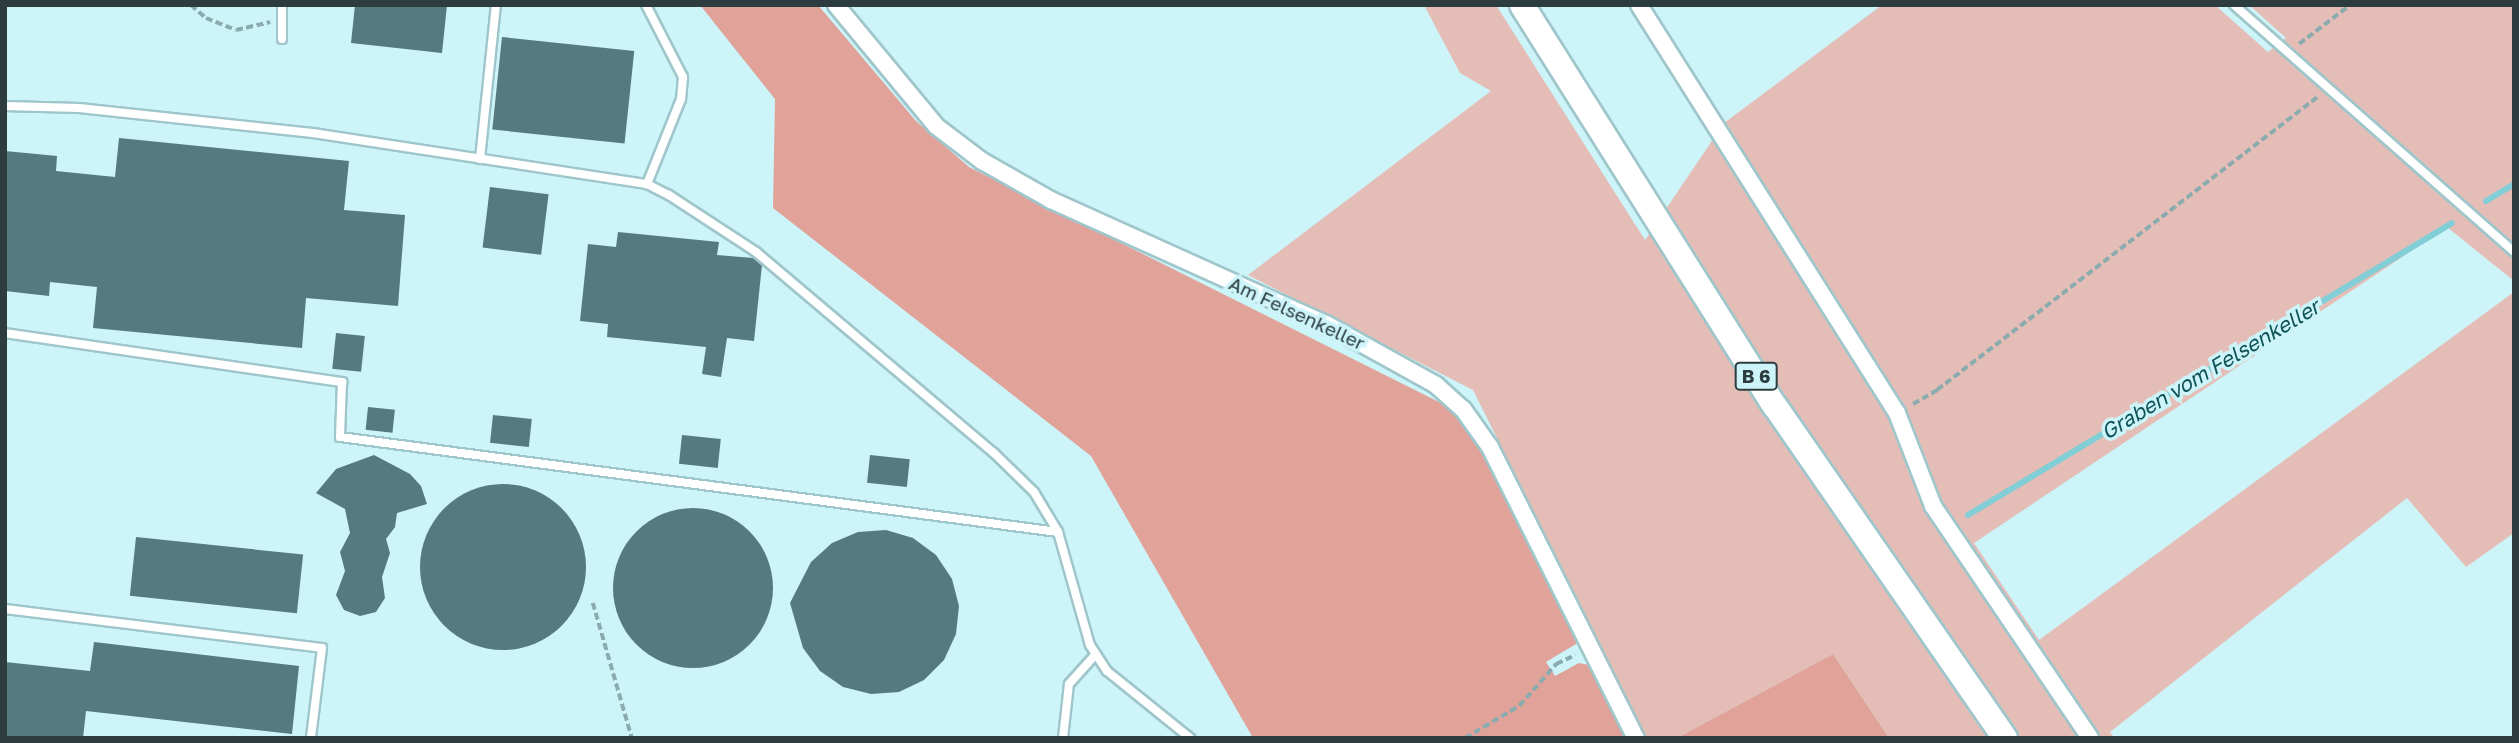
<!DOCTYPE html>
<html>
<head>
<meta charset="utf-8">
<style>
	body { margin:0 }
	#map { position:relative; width:2519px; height:743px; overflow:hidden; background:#ccf4f9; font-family:"Golos Text",sans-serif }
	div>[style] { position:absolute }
	.green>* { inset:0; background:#e5bdb7 }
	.forest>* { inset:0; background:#e1a299 }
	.stream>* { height:6px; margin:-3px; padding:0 3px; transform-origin:3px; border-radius:3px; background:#82ced7 }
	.building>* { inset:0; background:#567a7f; transform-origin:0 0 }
	.round { border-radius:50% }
	.path>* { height:3.5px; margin-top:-1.75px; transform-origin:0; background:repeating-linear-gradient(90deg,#8cabae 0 7px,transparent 0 10.5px) }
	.roads { filter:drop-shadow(2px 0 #9fc6ca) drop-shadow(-2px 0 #9fc6ca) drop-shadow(0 2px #9fc6ca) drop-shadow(0 -2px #9fc6ca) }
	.lane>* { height:8px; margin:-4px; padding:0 4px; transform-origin:4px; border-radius:4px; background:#fff }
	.street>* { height:16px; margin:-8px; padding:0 8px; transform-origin:8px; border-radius:8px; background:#fff }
	.primary>* { height:24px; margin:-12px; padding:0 12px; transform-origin:12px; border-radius:12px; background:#fff }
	span { translate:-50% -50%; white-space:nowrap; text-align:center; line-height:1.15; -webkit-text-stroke:7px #ccf4f9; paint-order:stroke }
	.shield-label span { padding:2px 5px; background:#ccf4f9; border:2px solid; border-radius:5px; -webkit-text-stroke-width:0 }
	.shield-label { font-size:18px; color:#2d3d3f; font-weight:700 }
	.street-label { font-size:19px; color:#2d3d3f }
	.water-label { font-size:21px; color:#0f5359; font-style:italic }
	.frame { position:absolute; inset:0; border:7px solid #2d3d3f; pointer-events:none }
</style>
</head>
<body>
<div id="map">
	<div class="green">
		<div style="clip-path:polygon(1424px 5px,1496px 5px,1645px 240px,1724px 123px,1882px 5px,2215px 5px,2268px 52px,2286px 38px,2249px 5px,2514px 5px,2514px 281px,2447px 227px,1974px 543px,2039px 640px,2514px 292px,2514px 533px,2466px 567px,2407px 498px,2110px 732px,2114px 738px,1889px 738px,1833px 654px,1677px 738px,1646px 738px,1473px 390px,1248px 275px,1491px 91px,1460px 73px)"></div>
	</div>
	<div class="forest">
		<div style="clip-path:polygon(700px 5px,818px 5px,916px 121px,969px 167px,1461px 413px,1577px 632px,1576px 644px,1546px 662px,1555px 676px,1579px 663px,1594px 666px,1628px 738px,1253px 738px,1091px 456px,773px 208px,775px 99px)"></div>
		<div style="clip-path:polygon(1833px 654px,1889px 738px,1677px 738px)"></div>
	</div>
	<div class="stream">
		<div style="left:2486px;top:201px;width:33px;rotate:-31deg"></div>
		<div style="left:1968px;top:515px;width:565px;rotate:-31.1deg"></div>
	</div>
	<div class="building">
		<div style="clip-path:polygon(355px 5px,447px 5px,442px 53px,351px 43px)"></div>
		<div style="left:502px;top:37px;width:133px;height:93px;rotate:6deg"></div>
		<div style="clip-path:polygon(119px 138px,349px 161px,344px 210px,405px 215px,398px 306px,306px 298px,302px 348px,93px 328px,97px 287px,50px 282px,49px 296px,5px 291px,5px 151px,57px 156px,56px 171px,115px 177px)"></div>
		<div style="left:490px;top:187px;width:59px;height:61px;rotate:7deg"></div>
		<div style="clip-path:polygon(618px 232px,719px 242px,717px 255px,753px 258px,762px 265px,754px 341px,727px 338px,721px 377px,702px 374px,706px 347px,607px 337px,608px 324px,580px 321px,588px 244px,616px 247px)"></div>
		<div style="left:336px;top:333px;width:29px;height:36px;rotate:6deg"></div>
		<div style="left:368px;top:407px;width:27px;height:23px;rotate:6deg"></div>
		<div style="left:493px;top:415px;width:39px;height:28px;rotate:6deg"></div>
		<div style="left:682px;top:435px;width:39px;height:29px;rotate:6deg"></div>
		<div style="clip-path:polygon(374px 455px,410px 474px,421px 486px,427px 504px,397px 513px,395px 527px,386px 539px,390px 553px,382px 577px,385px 598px,376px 612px,360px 616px,344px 610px,336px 595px,345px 571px,340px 552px,350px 533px,345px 509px,316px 493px,336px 469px)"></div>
		<div style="left:870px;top:455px;width:40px;height:28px;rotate:6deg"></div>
		<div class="round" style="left:420px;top:484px;width:166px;height:166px"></div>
		<div class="round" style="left:613px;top:508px;width:160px;height:160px"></div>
		<div style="clip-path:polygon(886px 530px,913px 538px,936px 555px,952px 579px,959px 606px,956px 634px,944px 660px,924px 680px,899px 692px,871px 694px,843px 687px,820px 671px,803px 648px,790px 603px,811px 562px,832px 543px,858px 532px)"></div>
		<div style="left:136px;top:537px;width:168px;height:59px;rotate:6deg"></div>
		<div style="clip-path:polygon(94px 642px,299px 666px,292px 734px,86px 711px,83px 738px,5px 738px,5px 662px,90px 671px)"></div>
	</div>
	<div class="path">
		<div style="left:191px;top:5px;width:20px;rotate:41deg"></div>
		<div style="left:206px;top:18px;width:32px;rotate:22deg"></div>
		<div style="left:236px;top:30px;width:35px;rotate:-13deg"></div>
		<div style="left:2299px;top:44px;width:64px;rotate:-37.4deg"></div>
		<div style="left:1913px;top:404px;width:28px;rotate:-30deg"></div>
		<div style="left:1937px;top:390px;width:482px;rotate:-37.6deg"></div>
		<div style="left:593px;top:603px;width:141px;rotate:73.9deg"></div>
		<div style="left:1465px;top:738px;width:63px;rotate:-30.7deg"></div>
		<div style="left:1519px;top:706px;width:56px;rotate:-48.6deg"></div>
		<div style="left:1556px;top:664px;width:21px;rotate:-25deg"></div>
	</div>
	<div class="roads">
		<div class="lane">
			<div style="left:646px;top:5px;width:81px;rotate:62.8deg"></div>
			<div style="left:683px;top:77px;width:22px;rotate:95deg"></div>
			<div style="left:681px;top:99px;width:92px;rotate:111.8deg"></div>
			<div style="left:2234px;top:5px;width:373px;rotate:41.4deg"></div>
			<div style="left:282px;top:39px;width:34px;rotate:-90deg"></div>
			<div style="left:5px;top:106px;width:74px;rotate:1.5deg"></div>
			<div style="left:79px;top:108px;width:235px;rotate:6.1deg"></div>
			<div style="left:313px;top:133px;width:338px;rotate:8.7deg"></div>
			<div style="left:647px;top:184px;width:25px;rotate:27deg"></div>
			<div style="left:669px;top:195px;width:104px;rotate:33.2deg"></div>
			<div style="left:756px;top:252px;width:312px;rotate:40.2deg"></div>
			<div style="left:994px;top:453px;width:56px;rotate:44.3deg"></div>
			<div style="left:1034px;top:492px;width:47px;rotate:59deg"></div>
			<div style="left:1058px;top:532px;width:117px;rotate:74.2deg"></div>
			<div style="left:1090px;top:645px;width:31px;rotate:57deg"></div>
			<div style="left:1107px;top:671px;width:107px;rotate:38.9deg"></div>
			<div style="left:480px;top:159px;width:155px;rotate:-84.1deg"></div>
			<div style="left:5px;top:333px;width:341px;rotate:8.3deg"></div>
			<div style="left:342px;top:382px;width:55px;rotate:92.1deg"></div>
			<div style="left:340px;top:437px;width:724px;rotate:7.54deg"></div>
			<div style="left:5px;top:609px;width:319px;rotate:7deg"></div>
			<div style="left:322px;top:648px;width:91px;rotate:97deg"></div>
			<div style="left:1063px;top:738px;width:54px;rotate:-83.7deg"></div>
			<div style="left:1069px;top:684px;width:40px;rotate:-48deg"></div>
		</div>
		<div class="street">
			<div style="left:836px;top:5px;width:157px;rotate:50.4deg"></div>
			<div style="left:936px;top:126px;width:58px;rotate:37.3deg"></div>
			<div style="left:982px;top:161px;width:79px;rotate:29.5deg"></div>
			<div style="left:1051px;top:200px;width:302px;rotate:24.3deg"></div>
			<div style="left:1326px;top:324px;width:126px;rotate:29deg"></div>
			<div style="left:1436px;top:385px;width:36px;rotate:42deg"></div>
			<div style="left:1463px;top:409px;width:47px;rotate:54.6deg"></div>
			<div style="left:1490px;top:447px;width:326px;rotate:63.4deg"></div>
			<div style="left:1639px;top:5px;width:483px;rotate:57.7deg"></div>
			<div style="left:1897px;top:413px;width:100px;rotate:68.8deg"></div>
			<div style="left:1933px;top:506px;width:280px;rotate:55.9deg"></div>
		</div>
		<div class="primary">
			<div style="left:1522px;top:5px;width:474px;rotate:57.8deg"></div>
			<div style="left:1775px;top:406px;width:404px;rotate:55.3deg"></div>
		</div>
	</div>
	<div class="shield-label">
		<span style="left:1756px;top:376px">B 6</span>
	</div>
	<div class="street-label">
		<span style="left:1297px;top:313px;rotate:25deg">Am Felsenkeller</span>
	</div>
	<div class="water-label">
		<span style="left:2210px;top:369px;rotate:-31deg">Graben vom Felsenkeller</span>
	</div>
	<div class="frame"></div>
</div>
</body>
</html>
